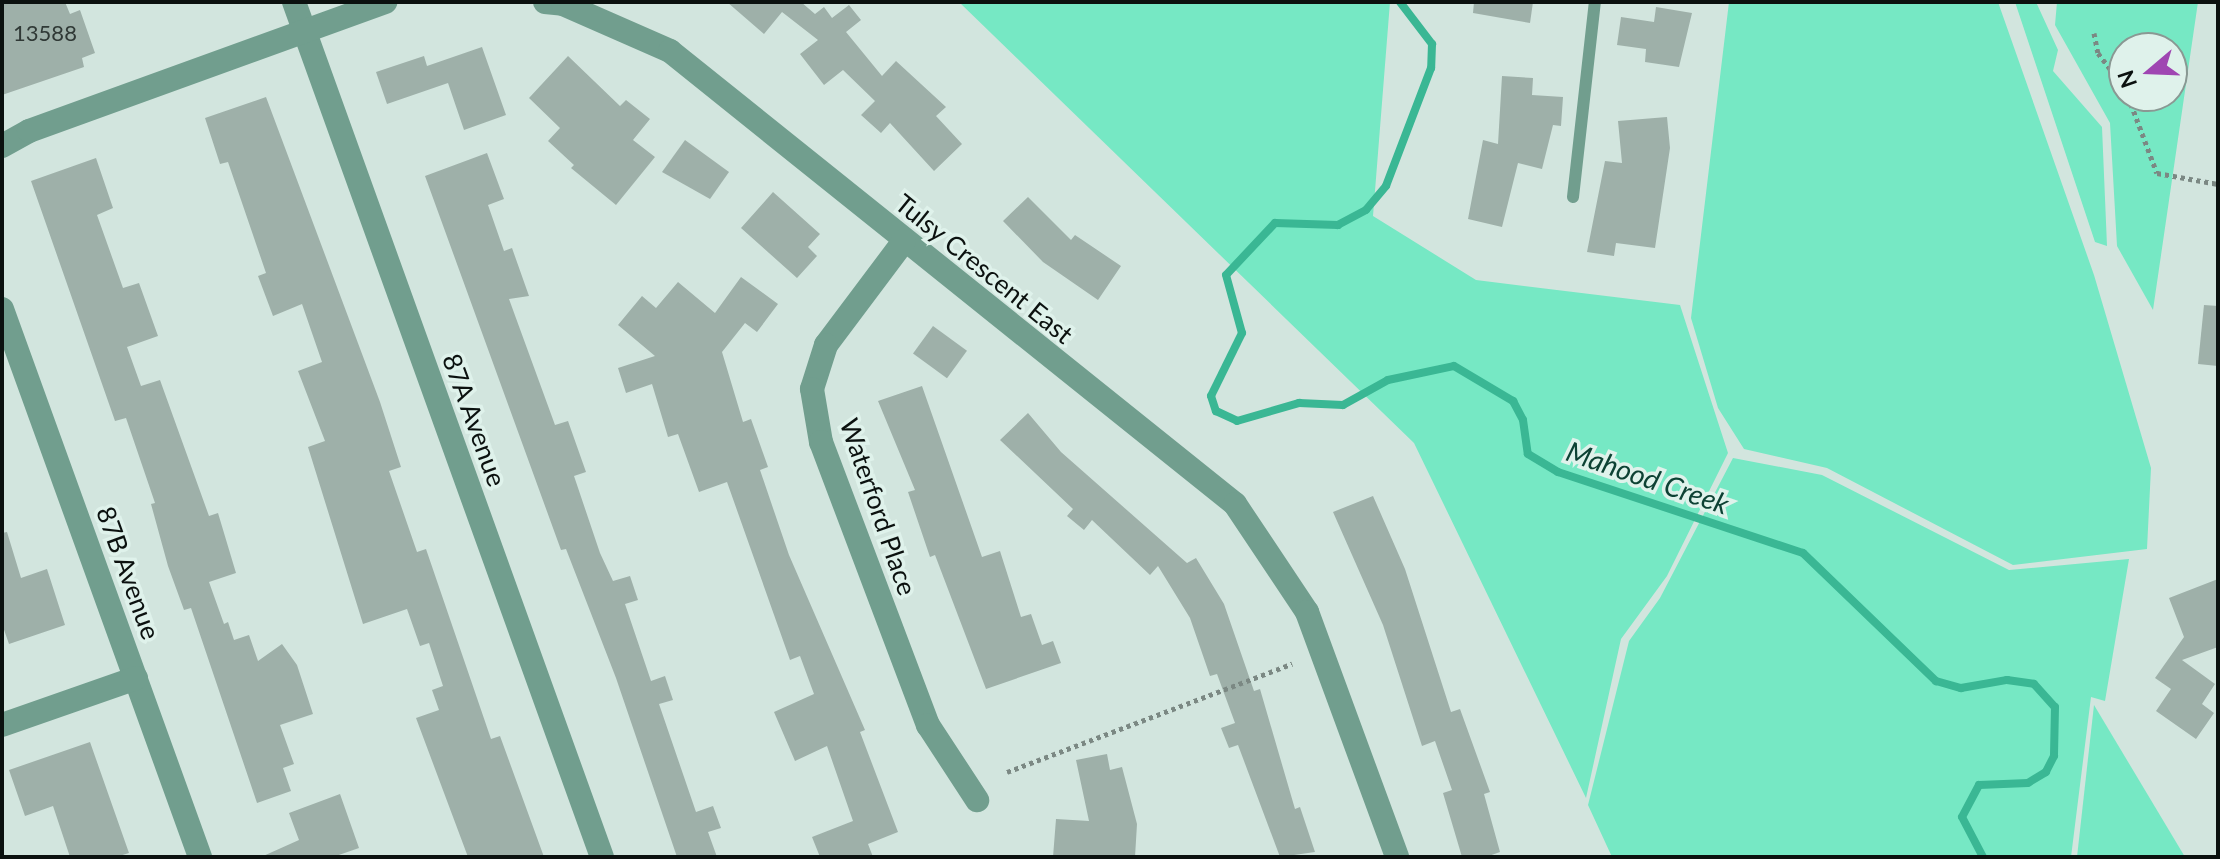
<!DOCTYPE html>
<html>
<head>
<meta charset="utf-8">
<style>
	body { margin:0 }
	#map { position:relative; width:2220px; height:859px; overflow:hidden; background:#d2e5de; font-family:Lato,sans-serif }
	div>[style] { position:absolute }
	.green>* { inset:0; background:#76e8c4 }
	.stream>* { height:8px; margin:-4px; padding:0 4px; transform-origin:4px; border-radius:4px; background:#3ab794 }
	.building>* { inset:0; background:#9eb0a9; transform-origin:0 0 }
	.path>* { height:5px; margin-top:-2.5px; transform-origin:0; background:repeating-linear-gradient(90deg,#7b8883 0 4px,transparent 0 8px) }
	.lane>* { height:12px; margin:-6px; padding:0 6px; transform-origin:6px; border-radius:6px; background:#719e8e }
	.street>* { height:24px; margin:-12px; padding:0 12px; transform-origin:12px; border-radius:12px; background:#719e8e }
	span { translate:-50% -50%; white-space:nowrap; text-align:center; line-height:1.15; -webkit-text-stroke:7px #dff2eb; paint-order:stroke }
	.number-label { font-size:22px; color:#303936 }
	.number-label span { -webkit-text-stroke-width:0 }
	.street-label { font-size:26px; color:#0b110f }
	.water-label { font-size:28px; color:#0d4234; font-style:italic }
	.frame { position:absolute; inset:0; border:4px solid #0b110f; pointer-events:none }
	.north { position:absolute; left:2108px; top:32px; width:80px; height:80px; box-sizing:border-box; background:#dff2eb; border:2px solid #8a9893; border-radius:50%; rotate:251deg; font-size:22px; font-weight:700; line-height:32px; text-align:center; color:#0b110f }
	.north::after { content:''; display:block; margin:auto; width:28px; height:36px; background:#9f46b2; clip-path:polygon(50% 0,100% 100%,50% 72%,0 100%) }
</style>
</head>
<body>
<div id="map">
	<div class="green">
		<div style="clip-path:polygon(959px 2px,1390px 2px,1373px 216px,1476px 280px,1680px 305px,1728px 453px,1667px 576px,1621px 639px,1586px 798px,1414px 443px)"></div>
		<div style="clip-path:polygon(1729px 2px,1998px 2px,2094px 275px,2151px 468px,2147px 549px,2013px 565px,1827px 468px,1744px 449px,1718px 408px,1691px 318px)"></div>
		<div style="clip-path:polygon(2015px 2px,2036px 2px,2058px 50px,2053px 71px,2102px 127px,2107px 246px,2095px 242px)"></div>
		<div style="clip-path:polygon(evenodd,2057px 2px,2198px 2px,2153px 310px,2117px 246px,2110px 123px,2055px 25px,2057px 2px,2172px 48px,2172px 96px,2124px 96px,2124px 48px,2172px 48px)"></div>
		<div style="clip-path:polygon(1733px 458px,1822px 475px,2009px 570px,2129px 559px,2105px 701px,2091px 697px,2071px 857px,1612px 857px,1588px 805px,1629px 641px,1660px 598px)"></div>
		<div style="clip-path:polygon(2094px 705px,2185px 857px,2077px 857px)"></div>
	</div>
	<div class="stream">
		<div style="left:1400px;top:2px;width:53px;rotate:52.7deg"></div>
		<div style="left:1432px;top:44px;width:24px;rotate:92deg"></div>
		<div style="left:1431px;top:68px;width:126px;rotate:110.9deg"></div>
		<div style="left:1386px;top:186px;width:31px;rotate:130deg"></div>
		<div style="left:1366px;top:210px;width:32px;rotate:152deg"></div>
		<div style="left:1338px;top:225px;width:63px;rotate:-178.2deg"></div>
		<div style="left:1275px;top:223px;width:71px;rotate:133.3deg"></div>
		<div style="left:1226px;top:275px;width:60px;rotate:74.6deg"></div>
		<div style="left:1242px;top:333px;width:70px;rotate:116.2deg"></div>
		<div style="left:1211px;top:396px;width:16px;rotate:72deg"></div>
		<div style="left:1216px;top:411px;width:23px;rotate:25deg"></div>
		<div style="left:1237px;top:421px;width:65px;rotate:-16.2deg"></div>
		<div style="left:1299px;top:403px;width:44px;rotate:2.6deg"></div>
		<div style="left:1343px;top:405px;width:51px;rotate:-29.1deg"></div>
		<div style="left:1388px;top:380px;width:67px;rotate:-12deg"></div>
		<div style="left:1454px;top:366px;width:69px;rotate:30.7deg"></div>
		<div style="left:1513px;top:401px;width:21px;rotate:62deg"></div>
		<div style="left:1523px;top:420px;width:34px;rotate:82deg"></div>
		<div style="left:1528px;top:454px;width:35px;rotate:31deg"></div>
		<div style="left:1558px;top:472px;width:258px;rotate:18.3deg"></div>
		<div style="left:1803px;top:553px;width:185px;rotate:43.9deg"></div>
		<div style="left:1936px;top:681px;width:26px;rotate:16deg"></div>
		<div style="left:1961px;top:688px;width:47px;rotate:-9.9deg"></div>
		<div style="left:2007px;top:680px;width:27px;rotate:8deg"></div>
		<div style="left:2034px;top:684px;width:31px;rotate:48deg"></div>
		<div style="left:2055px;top:707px;width:49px;rotate:91.2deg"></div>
		<div style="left:2054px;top:756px;width:18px;rotate:117deg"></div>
		<div style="left:2046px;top:772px;width:21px;rotate:149deg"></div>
		<div style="left:2028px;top:783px;width:49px;rotate:177.7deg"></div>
		<div style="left:1979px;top:785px;width:36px;rotate:118deg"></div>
		<div style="left:1962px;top:817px;width:45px;rotate:62.3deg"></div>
	</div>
	<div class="building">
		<div style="clip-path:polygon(2px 2px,65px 2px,70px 14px,80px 10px,95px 53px,82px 58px,84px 67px,2px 95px)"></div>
		<div style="clip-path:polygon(727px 2px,801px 2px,815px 14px,824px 7px,832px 18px,849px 5px,861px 20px,846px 32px,882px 76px,896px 61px,946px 107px,936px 116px,962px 144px,934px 171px,890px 123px,881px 133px,861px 115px,875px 101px,843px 70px,824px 85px,800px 54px,818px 40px,782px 12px,764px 34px)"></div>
		<div style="clip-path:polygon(1474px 2px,1533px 2px,1530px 23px,1473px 13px)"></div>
		<div style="clip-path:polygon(1656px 7px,1692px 13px,1679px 67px,1645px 62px,1646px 49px,1617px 45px,1621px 17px,1654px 22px)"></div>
		<div style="clip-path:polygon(482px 47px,506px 115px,464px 130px,448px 83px,387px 104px,376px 72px,424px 56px,427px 66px)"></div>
		<div style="clip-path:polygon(568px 56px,620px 106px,626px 100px,650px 119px,633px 140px,655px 157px,616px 205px,571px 168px,574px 165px,548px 141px,560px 128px,529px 98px)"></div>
		<div style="clip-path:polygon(1502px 76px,1533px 78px,1532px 95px,1563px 97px,1561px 126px,1553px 125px,1542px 169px,1518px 163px,1502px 227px,1468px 219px,1483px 140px,1498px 144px)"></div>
		<div style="clip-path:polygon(266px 97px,380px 402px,401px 467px,389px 471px,417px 552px,426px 549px,491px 739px,500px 736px,544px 857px,468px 857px,416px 718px,439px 710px,432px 690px,443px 686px,429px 643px,420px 646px,407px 609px,363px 624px,308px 447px,325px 441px,298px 371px,322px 362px,302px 304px,273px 316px,258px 276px,266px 273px,228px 162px,220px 164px,205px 118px)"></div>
		<div style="clip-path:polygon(1667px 117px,1670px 148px,1655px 248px,1616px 243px,1614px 256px,1587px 252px,1605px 161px,1622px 163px,1618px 121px)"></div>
		<div style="clip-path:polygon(685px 140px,729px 172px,710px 199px,662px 172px)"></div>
		<div style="clip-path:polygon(487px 153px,504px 199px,488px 205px,504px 251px,512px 248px,529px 296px,509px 299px,555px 425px,568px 421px,586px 472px,574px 476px,600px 553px,613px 581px,630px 576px,638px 600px,625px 604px,651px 681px,665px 676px,673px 700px,659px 704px,696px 812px,713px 806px,721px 828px,708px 832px,717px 857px,677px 857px,616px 678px,566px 549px,561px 550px,425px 176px)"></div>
		<div style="clip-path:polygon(96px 158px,113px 208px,97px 215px,123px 288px,139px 283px,158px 336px,127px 347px,141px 386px,160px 380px,209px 516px,218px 513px,236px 573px,209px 582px,224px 624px,228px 622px,234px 640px,249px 635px,258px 661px,282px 644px,297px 665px,313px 714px,280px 725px,294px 764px,283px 768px,291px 791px,257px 803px,191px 608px,184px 610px,168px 566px,151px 504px,155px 503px,126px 418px,115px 421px,31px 181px)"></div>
		<div style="clip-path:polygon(773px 192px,820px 234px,808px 247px,817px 256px,797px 278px,741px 228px)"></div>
		<div style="clip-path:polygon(1028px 197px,1071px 240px,1075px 235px,1121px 266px,1098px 300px,1043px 262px,1003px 221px)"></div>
		<div style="clip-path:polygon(741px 277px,778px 304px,757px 332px,745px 323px,722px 352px,743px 422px,751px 419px,768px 467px,760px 470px,789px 555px,865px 730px,860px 732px,898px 832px,868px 844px,873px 857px,820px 857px,812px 837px,853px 821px,827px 746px,795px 761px,774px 712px,814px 694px,800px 656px,790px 660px,727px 482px,699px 492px,678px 434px,668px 437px,652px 384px,626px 393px,618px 368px,655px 356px,618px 325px,642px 296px,656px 308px,678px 282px,715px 313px)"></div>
		<div style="clip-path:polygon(2204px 305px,2218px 306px,2218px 366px,2198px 364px)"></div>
		<div style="left:933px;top:326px;width:42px;height:34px;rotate:36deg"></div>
		<div style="clip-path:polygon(922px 386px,982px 557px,1000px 551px,1021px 617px,1031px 614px,1042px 645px,1053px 641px,1061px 663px,986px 689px,935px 555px,930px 557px,908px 492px,915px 490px,878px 401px)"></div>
		<div style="clip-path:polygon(1028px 413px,1061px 452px,1187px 563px,1196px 558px,1224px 604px,1254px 691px,1260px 689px,1295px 809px,1300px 807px,1315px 852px,1280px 857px,1238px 745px,1229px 748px,1221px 728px,1235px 723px,1217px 674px,1210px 676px,1190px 618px,1158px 566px,1150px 575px,1092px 520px,1084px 530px,1067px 516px,1073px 509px,1000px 440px)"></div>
		<div style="clip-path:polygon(1373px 496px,1405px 569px,1451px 712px,1460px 709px,1490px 792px,1484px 794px,1500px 852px,1486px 857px,1462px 857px,1443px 793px,1452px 790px,1435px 741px,1422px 746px,1383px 625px,1333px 512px)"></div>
		<div style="clip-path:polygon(7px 532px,21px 578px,47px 569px,65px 625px,9px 644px,2px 624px,2px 533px)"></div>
		<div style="clip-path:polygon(2218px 579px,2218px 647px,2182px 660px,2215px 684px,2202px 704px,2214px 713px,2196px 739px,2156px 711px,2171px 689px,2155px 678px,2184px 637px,2169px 598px)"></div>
		<div style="clip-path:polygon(90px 742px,129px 853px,116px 857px,70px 857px,53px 806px,25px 816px,9px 770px)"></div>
		<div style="clip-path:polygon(1107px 754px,1110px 770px,1122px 767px,1137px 824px,1135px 857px,1053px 857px,1056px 819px,1089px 821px,1076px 760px)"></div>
		<div style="clip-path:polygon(340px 794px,359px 848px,333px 857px,261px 857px,299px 840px,289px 813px)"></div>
	</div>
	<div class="path">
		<div style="left:2094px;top:33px;width:20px;rotate:79deg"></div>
		<div style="left:2098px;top:53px;width:43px;rotate:52.6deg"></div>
		<div style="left:2128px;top:96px;width:82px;rotate:69.4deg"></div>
		<div style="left:2157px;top:173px;width:62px;rotate:10.2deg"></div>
		<div style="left:1007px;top:772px;width:305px;rotate:-20.8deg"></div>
	</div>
	<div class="lane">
		<div style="left:1573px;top:197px;width:196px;rotate:-83.6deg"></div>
	</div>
	<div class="street">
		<div style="left:294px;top:2px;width:909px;rotate:70.19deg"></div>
		<div style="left:545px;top:2px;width:18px;rotate:6deg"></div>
		<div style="left:563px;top:4px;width:117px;rotate:23.7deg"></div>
		<div style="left:670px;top:51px;width:724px;rotate:38.72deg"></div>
		<div style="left:1235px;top:504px;width:130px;rotate:56.3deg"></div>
		<div style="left:1307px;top:612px;width:261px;rotate:69.8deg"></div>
		<div style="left:2px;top:146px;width:31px;rotate:-29deg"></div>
		<div style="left:29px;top:131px;width:379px;rotate:-19.9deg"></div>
		<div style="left:904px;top:241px;width:130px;rotate:126.9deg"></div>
		<div style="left:826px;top:345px;width:46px;rotate:107.7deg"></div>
		<div style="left:812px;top:389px;width:54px;rotate:80.4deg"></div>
		<div style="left:821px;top:442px;width:303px;rotate:69.3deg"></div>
		<div style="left:928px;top:725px;width:90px;rotate:56.8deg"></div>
		<div style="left:2px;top:309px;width:583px;rotate:70.13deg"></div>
		<div style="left:2px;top:725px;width:142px;rotate:-19.3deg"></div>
	</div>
	<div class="number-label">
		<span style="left:45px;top:33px">13588</span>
	</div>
	<div class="street-label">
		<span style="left:984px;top:269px;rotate:39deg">Tulsy Crescent East</span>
		<span style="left:474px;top:420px;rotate:70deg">87A Avenue</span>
		<span style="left:878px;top:507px;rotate:71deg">Waterford Place</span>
		<span style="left:128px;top:573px;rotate:70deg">87B Avenue</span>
	</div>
	<div class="water-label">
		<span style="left:1648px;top:477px;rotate:19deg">Mahood Creek</span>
	</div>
	<div class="frame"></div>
	<div class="north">N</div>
</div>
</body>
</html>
